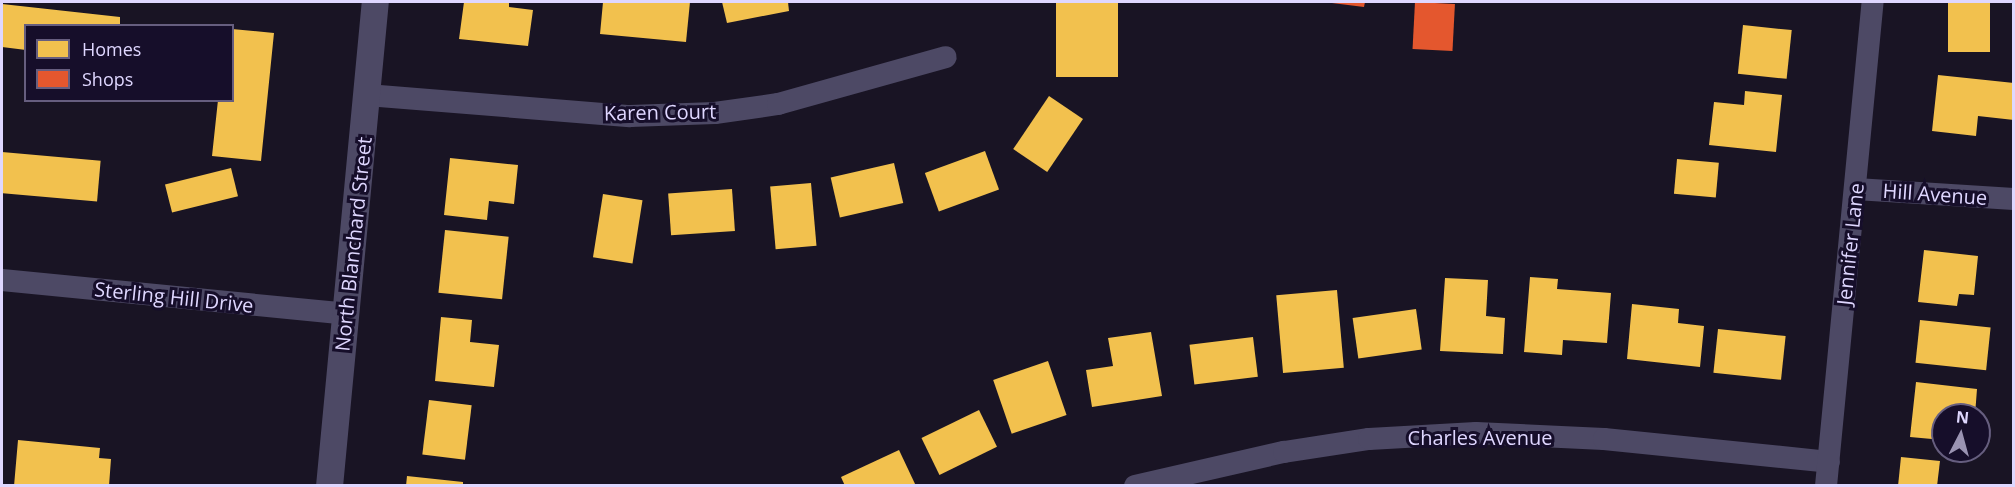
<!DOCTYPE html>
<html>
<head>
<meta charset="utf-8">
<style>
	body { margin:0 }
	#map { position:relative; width:2015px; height:487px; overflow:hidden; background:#191424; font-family:"Open Sans",sans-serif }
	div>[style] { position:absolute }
	.homes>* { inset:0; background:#f2c14e; transform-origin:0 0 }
	.shops>* { inset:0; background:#e4572e; transform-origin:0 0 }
	.minor>* { height:22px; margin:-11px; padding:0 11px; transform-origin:11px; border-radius:11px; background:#4d4965 }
	.tertiary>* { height:27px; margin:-13.5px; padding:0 13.5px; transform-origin:13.5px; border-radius:13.5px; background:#4d4965 }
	span { translate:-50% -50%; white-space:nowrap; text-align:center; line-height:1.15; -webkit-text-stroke:6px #160e2a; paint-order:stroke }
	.street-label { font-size:20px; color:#dfd7ff }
	.frame { position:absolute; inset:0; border:3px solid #dfd7ff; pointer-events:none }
	.legend { position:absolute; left:24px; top:24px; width:210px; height:78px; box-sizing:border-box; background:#160e2a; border:2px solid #665e7f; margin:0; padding:8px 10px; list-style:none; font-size:18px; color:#dfd7ff }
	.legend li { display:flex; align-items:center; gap:12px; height:30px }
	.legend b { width:30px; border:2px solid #665e7f }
	.north { position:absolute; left:1931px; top:403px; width:60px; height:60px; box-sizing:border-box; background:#160e2a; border:2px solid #665e7f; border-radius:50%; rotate:6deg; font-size:16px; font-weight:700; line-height:24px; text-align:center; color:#dfd7ff }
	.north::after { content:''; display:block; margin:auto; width:21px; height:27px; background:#9a93b2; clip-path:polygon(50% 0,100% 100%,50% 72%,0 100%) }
</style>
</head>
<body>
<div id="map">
	<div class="homes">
		<div style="clip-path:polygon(464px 2px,509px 2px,509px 7px,533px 10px,528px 46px,459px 39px)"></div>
		<div style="clip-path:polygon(603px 2px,690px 2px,686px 42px,600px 34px)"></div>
		<div style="clip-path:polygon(722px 2px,788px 2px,789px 11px,727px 23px)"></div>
		<div style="left:1056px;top:2px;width:62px;height:75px"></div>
		<div style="left:1948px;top:2px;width:42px;height:50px"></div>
		<div style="clip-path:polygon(2px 4px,120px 17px,120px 26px,26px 26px,26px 50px,2px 47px)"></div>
		<div style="left:1743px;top:25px;width:49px;height:49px;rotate:6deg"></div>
		<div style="clip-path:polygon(232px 29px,274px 33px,261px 161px,212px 156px,218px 100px,232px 100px)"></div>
		<div style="clip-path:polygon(1938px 75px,2014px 83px,2014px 120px,1978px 116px,1976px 136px,1932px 131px)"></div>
		<div style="clip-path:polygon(1745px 91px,1782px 95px,1776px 152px,1709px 145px,1714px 102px,1744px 105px)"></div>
		<div style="left:1049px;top:96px;width:41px;height:64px;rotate:34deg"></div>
		<div style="left:985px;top:151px;width:41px;height:64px;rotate:70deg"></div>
		<div style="left:2px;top:152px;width:99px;height:41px;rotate:5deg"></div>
		<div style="clip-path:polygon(450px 158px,518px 165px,514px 204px,489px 201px,487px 220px,444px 215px)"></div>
		<div style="left:1677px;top:159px;width:42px;height:35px;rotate:5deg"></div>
		<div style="left:894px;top:163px;width:41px;height:65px;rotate:77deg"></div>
		<div style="left:231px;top:168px;width:29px;height:68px;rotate:76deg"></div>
		<div style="left:811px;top:183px;width:63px;height:41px;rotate:85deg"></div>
		<div style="left:732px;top:189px;width:42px;height:64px;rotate:86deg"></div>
		<div style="left:603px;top:194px;width:40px;height:64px;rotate:9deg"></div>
		<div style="left:445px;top:230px;width:64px;height:63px;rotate:6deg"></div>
		<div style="clip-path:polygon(1924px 250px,1978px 256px,1974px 295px,1959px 294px,1957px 306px,1918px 302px)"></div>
		<div style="clip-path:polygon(1530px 277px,1558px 279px,1557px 289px,1611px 293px,1607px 343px,1563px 340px,1562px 355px,1524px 352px)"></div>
		<div style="clip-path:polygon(1445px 278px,1488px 280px,1486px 316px,1505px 318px,1503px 354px,1440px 351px)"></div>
		<div style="left:1337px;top:290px;width:78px;height:61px;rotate:85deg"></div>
		<div style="clip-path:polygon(1632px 304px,1679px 309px,1678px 323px,1704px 326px,1700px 367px,1627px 359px)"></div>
		<div style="left:1416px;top:309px;width:41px;height:64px;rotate:82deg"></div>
		<div style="clip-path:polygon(441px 317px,472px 320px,470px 342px,499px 345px,494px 387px,435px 381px)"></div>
		<div style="left:1920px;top:320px;width:71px;height:43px;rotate:6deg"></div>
		<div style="left:1718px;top:329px;width:68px;height:44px;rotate:6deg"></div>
		<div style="clip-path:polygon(1151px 332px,1162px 396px,1092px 407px,1086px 370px,1113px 366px,1108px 338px)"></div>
		<div style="left:1253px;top:337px;width:40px;height:64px;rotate:83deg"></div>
		<div style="left:1048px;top:361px;width:57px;height:58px;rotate:71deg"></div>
		<div style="clip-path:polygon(1916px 382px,1977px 389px,1975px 415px,1943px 415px,1943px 440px,1910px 437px)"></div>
		<div style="left:429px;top:400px;width:43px;height:55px;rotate:7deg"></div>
		<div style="left:979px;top:410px;width:41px;height:64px;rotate:64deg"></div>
		<div style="clip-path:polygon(18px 440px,100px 448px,99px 458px,111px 459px,109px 486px,14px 486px)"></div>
		<div style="clip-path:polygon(899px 450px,916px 486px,845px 486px,841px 477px)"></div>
		<div style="clip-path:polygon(1901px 457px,1940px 461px,1937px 486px,1898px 486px)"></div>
		<div style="clip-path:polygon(407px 476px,463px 482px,463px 486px,406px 486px)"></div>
	</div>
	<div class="shops">
		<div style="clip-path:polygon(1324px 2px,1365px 2px,1364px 7px)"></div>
		<div style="left:1415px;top:2px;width:40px;height:47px;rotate:3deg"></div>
	</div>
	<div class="minor">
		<div style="left:367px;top:95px;width:264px;rotate:4.6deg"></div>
		<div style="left:630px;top:116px;width:85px;rotate:-2deg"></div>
		<div style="left:715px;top:113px;width:64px;rotate:-8.1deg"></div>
		<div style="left:778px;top:104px;width:174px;rotate:-15.6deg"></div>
		<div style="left:1856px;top:189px;width:158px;rotate:3.6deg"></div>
		<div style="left:2px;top:280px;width:346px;rotate:5.6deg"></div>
		<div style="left:1135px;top:486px;width:153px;rotate:-12.9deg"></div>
		<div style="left:1284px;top:452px;width:86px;rotate:-8.7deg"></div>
		<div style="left:1369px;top:439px;width:107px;rotate:-3.2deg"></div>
		<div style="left:1476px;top:433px;width:128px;rotate:2.7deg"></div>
		<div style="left:1604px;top:439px;width:226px;rotate:5.8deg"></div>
		<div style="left:1826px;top:486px;width:486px;rotate:-84.5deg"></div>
	</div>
	<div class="tertiary">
		<div style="left:329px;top:486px;width:486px;rotate:-84.6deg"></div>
	</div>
	<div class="street-label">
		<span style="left:660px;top:112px;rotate:-1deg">Karen Court</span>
		<span style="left:1935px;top:194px;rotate:4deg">Hill Avenue</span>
		<span style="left:353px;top:244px;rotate:-84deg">North Blanchard Street</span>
		<span style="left:1850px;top:244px;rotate:-84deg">Jennifer Lane</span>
		<span style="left:174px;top:297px;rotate:6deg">Sterling Hill Drive</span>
		<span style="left:1480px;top:437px">Charles Avenue</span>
	</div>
	<div class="frame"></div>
	<ul class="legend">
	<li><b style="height:16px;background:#f2c14e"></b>Homes</li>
	<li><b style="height:16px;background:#e4572e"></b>Shops</li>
	</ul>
	<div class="north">N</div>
</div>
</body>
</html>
